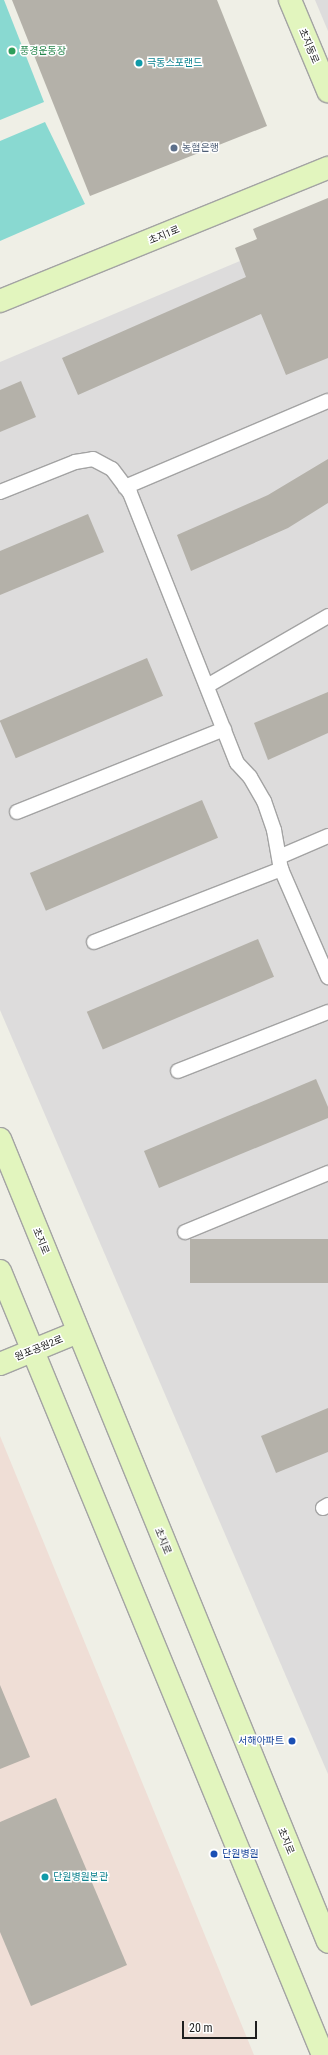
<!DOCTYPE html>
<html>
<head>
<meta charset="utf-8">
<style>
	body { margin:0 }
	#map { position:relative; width:328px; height:2055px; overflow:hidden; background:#efefe6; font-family:"Roboto Condensed","Noto Sans KR",sans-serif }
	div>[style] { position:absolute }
	.residential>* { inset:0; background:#dddcdc }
	.commercial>* { inset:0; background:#efded6 }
	.pitch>* { inset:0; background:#89d9d1 }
	.building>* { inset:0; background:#b4b1a9; transform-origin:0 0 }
	.roads { filter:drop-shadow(1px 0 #a3a3a3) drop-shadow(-1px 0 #a3a3a3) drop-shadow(0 1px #a3a3a3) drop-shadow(0 -1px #a3a3a3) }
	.lane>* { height:14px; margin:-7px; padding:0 7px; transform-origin:7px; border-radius:7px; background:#fff }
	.secondary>* { height:22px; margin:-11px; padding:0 11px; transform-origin:11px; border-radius:11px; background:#e2f5be }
	.dots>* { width:11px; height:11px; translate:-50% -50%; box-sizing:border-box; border:2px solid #fff; border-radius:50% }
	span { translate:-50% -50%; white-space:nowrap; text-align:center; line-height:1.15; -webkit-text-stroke:3px #fff; paint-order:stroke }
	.street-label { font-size:10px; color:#1f1f1f }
	.leisure-label { font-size:10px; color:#27864d }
	.left { translate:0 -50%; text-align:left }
	.culture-label { font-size:10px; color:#0d838f }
	.service-label { font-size:10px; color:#4e5e75 }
	.transit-label { font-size:10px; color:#164399 }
	.right { translate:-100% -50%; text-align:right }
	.scale { position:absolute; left:182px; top:2021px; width:75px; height:18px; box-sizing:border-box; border:2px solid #1f1f1f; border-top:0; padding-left:5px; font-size:12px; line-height:14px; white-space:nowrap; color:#1f1f1f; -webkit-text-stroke:3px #fff; paint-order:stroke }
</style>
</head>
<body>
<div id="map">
	<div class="residential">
		<div style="clip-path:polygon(315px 0,328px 0,328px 31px)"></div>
		<div style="clip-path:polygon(328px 224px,328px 1774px,0 1010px,0 362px)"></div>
	</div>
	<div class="commercial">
		<div style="clip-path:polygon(0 1436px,254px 2055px,0 2055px)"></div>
	</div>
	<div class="pitch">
		<div style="clip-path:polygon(0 0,4px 0,44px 102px,0 120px)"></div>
		<div style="clip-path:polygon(45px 122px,85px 204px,0 241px,0 141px)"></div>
	</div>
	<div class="building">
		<div style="clip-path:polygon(12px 0,217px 0,267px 126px,90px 196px)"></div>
		<div style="clip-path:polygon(328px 198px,328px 358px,286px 375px,261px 314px,78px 395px,62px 358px,246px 277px,235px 248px,257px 239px,253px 229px)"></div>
		<div style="clip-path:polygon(21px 381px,36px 417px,0 432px,0 390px)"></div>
		<div style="clip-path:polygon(328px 459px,328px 503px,288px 528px,191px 571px,177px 535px,268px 495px)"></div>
		<div style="clip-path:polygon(88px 514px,104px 552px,0 595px,0 551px)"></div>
		<div style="left:147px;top:658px;width:41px;height:160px;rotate:67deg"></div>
		<div style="clip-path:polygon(328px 692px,328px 733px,268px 760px,254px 723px)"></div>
		<div style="left:202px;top:800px;width:41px;height:187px;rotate:67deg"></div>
		<div style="left:258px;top:939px;width:41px;height:186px;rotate:67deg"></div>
		<div style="clip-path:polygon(316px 1079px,328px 1107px,328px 1118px,159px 1188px,144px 1151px)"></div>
		<div style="left:328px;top:1239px;width:44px;height:138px;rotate:90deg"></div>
		<div style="clip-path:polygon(328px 1408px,328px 1452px,276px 1473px,261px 1436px)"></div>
		<div style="clip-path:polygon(0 1685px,30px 1757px,0 1769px)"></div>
		<div style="clip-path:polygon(56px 1798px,127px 1965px,31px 2006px,0 1932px,0 1822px)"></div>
	</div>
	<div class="roads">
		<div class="lane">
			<div style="left:125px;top:487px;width:220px;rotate:-23deg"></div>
			<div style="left:0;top:492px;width:81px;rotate:-21.8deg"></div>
			<div style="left:75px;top:462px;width:18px;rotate:-9deg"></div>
			<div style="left:93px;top:459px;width:21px;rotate:28deg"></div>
			<div style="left:112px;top:469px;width:30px;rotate:53deg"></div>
			<div style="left:130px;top:493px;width:290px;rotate:68.4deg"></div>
			<div style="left:237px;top:763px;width:19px;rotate:47deg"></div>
			<div style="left:250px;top:777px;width:28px;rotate:60deg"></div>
			<div style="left:264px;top:801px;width:31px;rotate:71deg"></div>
			<div style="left:274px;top:830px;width:40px;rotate:80deg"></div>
			<div style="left:281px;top:869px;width:118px;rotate:66.5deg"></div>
			<div style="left:207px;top:686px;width:140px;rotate:-30deg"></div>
			<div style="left:17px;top:812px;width:223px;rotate:-21.8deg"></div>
			<div style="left:279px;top:857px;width:53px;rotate:-23.2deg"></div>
			<div style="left:94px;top:942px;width:201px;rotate:-21.3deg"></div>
			<div style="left:178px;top:1071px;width:161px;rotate:-21.5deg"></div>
			<div style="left:185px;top:1232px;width:155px;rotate:-22.4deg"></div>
			<div style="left:323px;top:1508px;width:6px;rotate:-31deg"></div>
		</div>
		<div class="secondary">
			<div style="left:290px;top:0;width:99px;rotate:67.3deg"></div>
			<div style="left:0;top:301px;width:354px;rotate:-22.1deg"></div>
			<div style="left:0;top:1139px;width:867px;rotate:67.78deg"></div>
			<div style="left:0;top:1271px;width:848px;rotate:67.61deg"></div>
			<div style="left:0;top:1364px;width:84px;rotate:-22.3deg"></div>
		</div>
	</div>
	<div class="dots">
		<div style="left:12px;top:51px;background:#2e9e5b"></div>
		<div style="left:139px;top:63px;background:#0f9aa8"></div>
		<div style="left:174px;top:148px;background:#5c6f8a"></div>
		<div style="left:292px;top:1741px;background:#1a4fb4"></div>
		<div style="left:214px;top:1854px;background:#1a4fb4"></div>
		<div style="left:45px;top:1877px;background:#0f9aa8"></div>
	</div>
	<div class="street-label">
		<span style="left:309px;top:46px;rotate:67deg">초지동로</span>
		<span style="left:164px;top:235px;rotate:-22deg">초지1로</span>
		<span style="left:41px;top:1241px;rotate:68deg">초지로</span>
		<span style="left:39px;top:1348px;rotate:-22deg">원포공원2로</span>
		<span style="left:163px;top:1541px;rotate:68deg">초지로</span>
		<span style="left:286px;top:1841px;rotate:68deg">초지로</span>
	</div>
	<div class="leisure-label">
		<span class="left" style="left:20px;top:51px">풍경운동장</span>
	</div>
	<div class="culture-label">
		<span class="left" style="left:147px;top:63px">극동스포랜드</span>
		<span class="left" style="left:53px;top:1877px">단원병원본관</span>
	</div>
	<div class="service-label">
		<span class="left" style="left:182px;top:148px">농협은행</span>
	</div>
	<div class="transit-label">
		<span class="right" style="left:284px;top:1741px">서해아파트</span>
		<span class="left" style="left:222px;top:1854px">단원병원</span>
	</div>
	<div class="scale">20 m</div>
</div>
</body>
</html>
